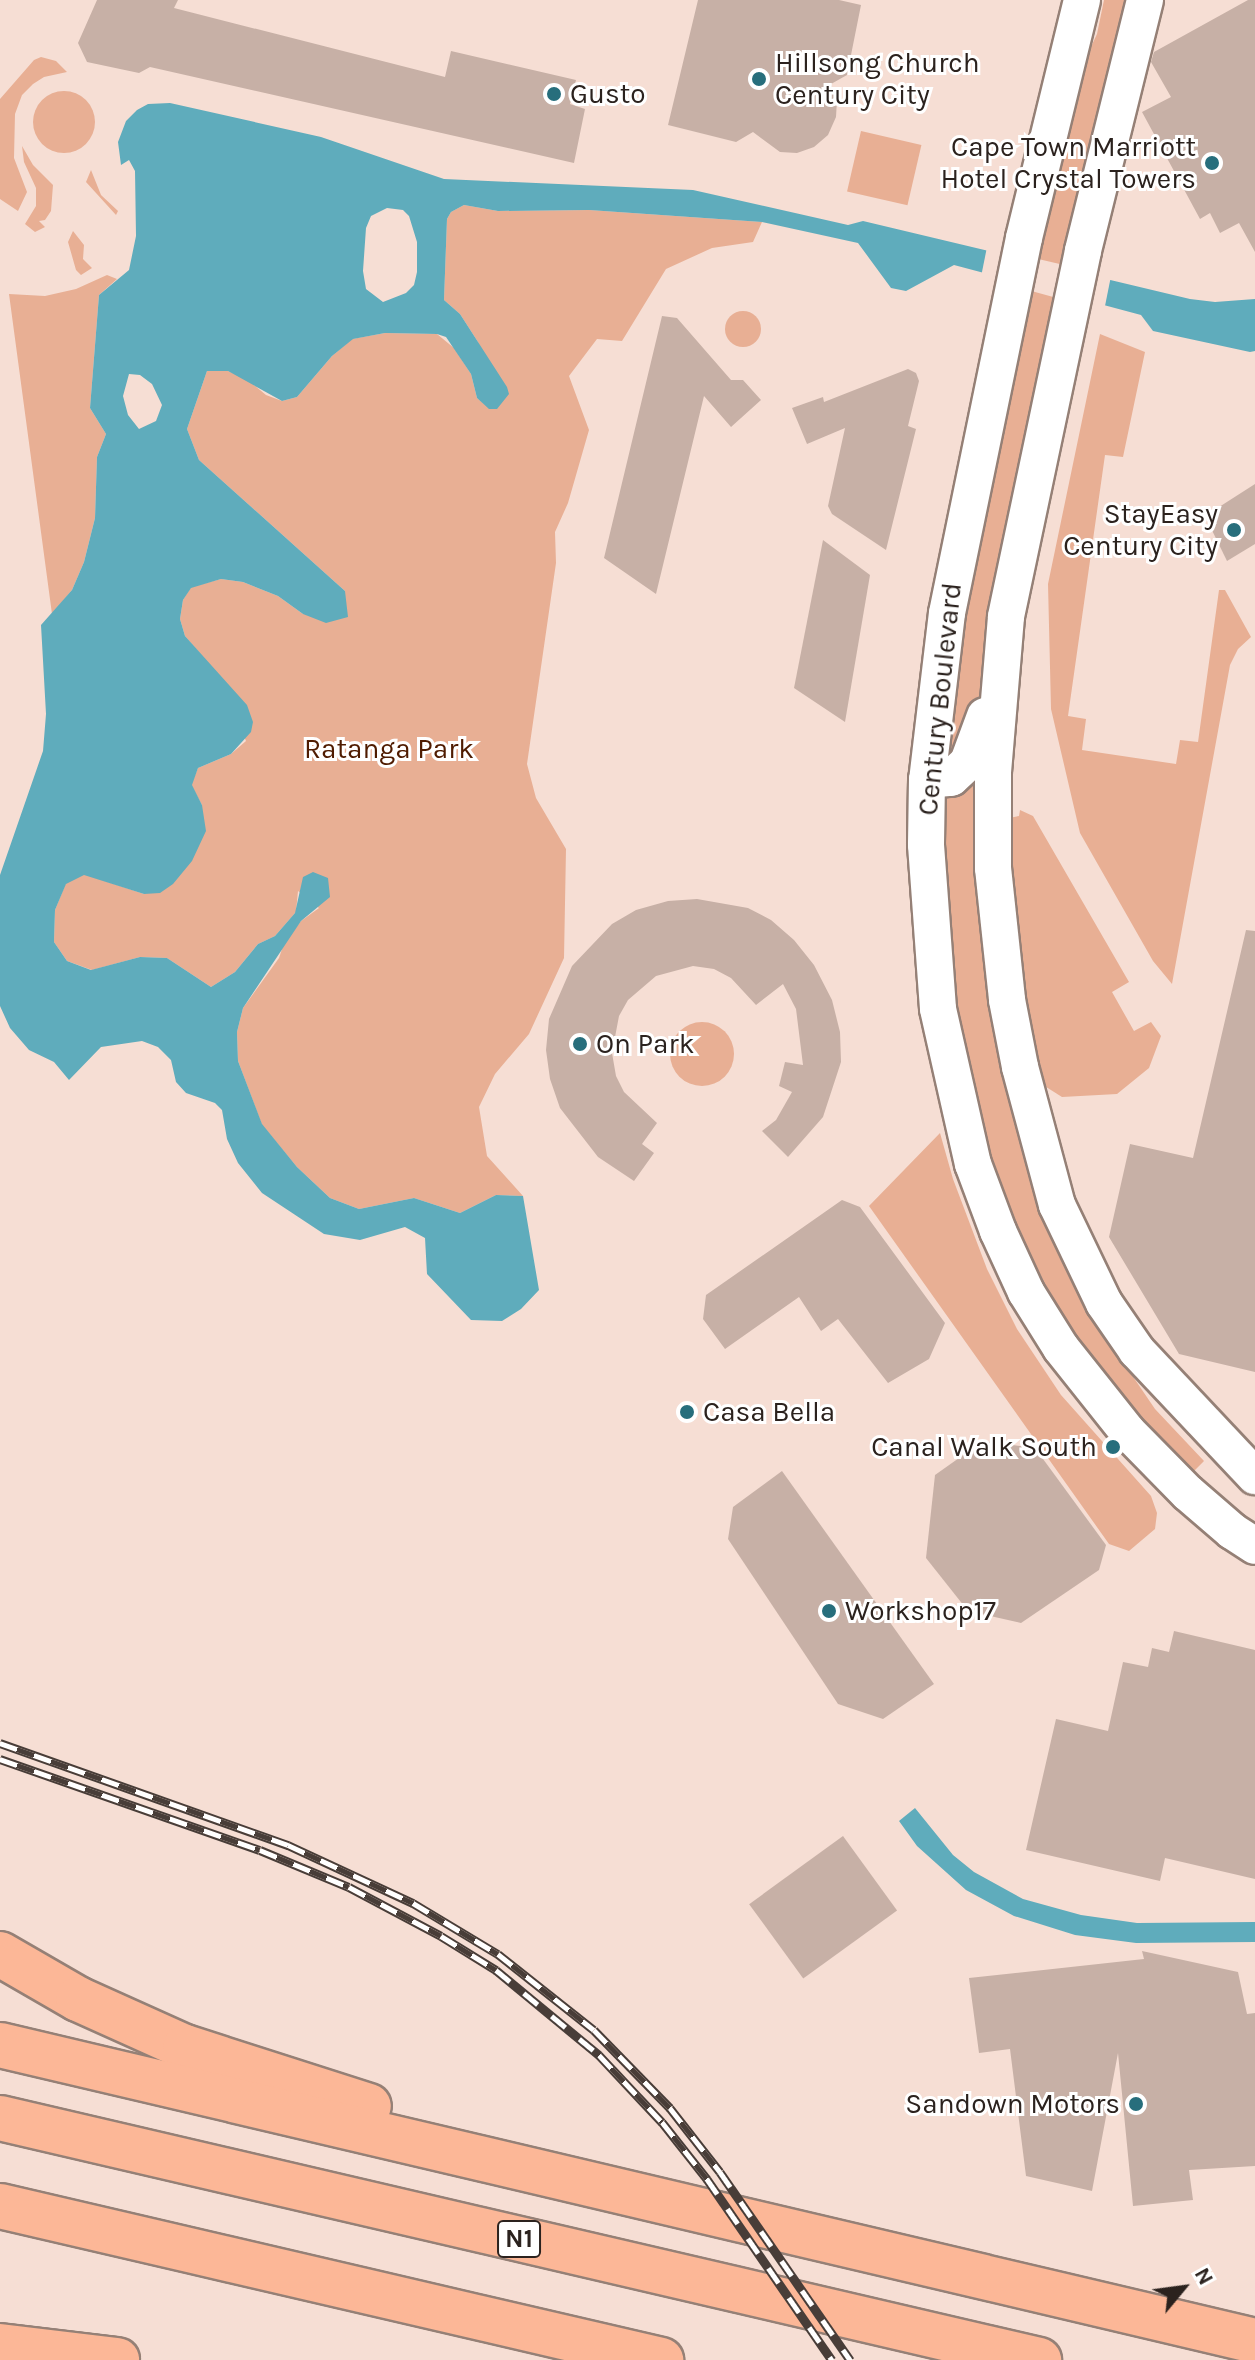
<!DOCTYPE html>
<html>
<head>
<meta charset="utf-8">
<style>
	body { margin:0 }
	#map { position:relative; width:1255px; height:2360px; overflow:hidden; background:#f6ded4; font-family:Karla,sans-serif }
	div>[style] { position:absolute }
	.green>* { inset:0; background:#e8af94; transform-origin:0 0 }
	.round { border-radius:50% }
	.water>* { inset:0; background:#5facbc }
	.pier>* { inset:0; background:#f6ded4 }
	.building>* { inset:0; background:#c7b0a6; transform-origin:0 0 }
	.roads { filter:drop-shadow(2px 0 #958076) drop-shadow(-2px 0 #958076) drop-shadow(0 2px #958076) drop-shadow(0 -2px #958076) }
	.secondary>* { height:36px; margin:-18px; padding:0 18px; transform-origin:18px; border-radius:18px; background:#fff }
	.highway>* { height:44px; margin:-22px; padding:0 22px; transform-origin:22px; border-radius:22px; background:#fcb797 }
	.rail>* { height:9px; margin-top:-4.5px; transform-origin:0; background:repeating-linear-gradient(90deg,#fff 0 18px,#483d38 0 36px); box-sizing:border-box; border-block:2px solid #483d38 }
	.dots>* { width:22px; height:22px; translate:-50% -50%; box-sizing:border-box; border:4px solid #fff; border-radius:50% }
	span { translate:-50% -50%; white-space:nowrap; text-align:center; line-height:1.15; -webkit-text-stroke:6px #fff; paint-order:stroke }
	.shield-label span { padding:2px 6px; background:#fff; border:2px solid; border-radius:6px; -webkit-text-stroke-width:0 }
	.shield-label { font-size:26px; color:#2b221e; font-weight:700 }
	.poi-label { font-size:28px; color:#2b221e }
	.left { translate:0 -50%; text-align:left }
	.right { translate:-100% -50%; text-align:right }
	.street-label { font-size:28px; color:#2b221e }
	.park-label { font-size:28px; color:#4f1b00 }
	.north { position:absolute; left:1143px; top:2248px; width:80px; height:80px; -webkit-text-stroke:6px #fff; paint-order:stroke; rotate:61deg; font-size:22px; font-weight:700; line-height:32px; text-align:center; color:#2b221e }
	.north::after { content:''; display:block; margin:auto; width:28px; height:36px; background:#2b221e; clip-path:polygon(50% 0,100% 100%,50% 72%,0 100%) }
</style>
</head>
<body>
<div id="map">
	<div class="green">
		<div style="clip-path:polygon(1104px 0,1127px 0,978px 818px,1089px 1312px,1155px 1409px,1204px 1461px,1190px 1475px,1136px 1425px,1068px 1328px,1014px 1225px,986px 1152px,956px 1007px,946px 928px,941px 840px,947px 684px,1075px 81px,1097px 34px)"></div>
		<div style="clip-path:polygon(41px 57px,56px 61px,67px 72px,44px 77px,33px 84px,22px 95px,15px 114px,14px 158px,27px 192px,18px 211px,0 199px,0 99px,34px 60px)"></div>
		<div class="round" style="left:33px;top:91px;width:62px;height:62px"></div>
		<div style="left:861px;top:131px;width:62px;height:62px;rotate:13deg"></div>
		<div style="clip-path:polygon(22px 146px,33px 165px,53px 185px,51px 211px,45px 220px,39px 221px,45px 227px,35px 232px,25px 224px,36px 206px,36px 188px,24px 162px)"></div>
		<div style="clip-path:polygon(91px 170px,101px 195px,118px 211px,116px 215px,86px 182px)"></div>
		<div style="clip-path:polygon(464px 205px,498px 211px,589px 210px,762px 222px,753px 242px,712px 248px,666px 269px,622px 341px,597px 339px,569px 376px,589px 430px,568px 503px,555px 532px,556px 563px,527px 764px,536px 798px,566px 849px,564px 958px,529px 1034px,495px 1074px,479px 1107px,487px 1156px,523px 1196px,496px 1195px,460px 1213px,414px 1198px,359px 1209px,330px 1198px,297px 1167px,262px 1125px,238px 1061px,237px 1032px,243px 1008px,279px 958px,284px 943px,301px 921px,319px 908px,298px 891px,296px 912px,275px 936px,258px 944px,235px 972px,211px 987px,167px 958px,140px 957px,92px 970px,67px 961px,54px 942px,55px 910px,66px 883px,84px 874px,144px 894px,202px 805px,191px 785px,198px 768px,231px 754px,246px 741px,215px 671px,185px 636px,180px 619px,183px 600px,191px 587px,221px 579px,243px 582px,278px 596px,303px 614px,345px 591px,199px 460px,187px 429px,207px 371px,228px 371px,248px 380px,266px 395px,282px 401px,297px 397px,332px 356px,352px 339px,385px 333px,437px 334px,454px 348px,471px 374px,477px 398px,489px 408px,496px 409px,478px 342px,460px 314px,444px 300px,447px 219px,451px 212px)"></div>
		<div style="clip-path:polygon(73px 231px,84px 245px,83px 259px,92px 268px,81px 275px,76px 270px,68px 242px)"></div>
		<div style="clip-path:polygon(107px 275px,117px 279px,99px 295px,90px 408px,106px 434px,97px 457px,95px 518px,84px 562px,72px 590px,52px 614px,9px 294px,45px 296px,76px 289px)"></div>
		<div class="round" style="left:725px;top:311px;width:36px;height:36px"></div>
		<div style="clip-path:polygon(1100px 334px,1145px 352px,1123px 457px,1105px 455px,1068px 716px,1086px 719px,1082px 750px,1176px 764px,1180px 740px,1198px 742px,1219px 590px,1225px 590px,1251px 637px,1238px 649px,1230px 665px,1172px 984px,1153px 961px,1080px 833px,1051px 709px,1048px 584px)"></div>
		<div style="clip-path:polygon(1020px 810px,1033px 816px,1129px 982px,1112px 992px,1134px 1031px,1151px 1022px,1161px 1036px,1149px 1068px,1117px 1094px,1062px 1097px,1043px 1085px,1031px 1061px,1010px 931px,1009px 818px,1019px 816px)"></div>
		<div class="round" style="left:670px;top:1022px;width:64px;height:64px"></div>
		<div style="clip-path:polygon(940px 1133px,953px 1179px,987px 1269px,1017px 1329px,1061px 1395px,1151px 1496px,1157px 1513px,1155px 1529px,1129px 1551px,1109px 1544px,869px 1206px)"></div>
	</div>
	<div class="water">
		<div style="clip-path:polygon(evenodd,170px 103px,321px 137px,444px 179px,693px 190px,848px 225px,863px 221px,1190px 299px,1215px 302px,1255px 299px,1255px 351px,1250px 352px,1153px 331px,1141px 315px,954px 265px,906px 291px,891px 288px,858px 243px,762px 222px,589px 210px,498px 211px,464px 205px,451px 212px,447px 219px,444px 300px,460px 314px,507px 387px,509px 394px,497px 409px,489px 409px,477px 398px,471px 374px,446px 337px,437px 334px,385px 333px,353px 339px,332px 356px,297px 397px,282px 401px,228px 371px,207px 371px,187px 429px,199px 460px,345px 591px,348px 617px,326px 623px,303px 614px,278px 596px,243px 582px,221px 579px,191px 588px,183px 600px,180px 619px,185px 636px,247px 705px,253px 722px,251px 732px,231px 754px,198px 768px,192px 785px,202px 805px,206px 831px,192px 861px,173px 884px,160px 893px,144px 894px,84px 875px,66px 884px,55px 910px,54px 942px,67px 961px,91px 970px,140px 957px,167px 958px,211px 987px,235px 972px,258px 944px,275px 936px,295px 913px,303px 877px,313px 872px,328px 878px,330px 897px,301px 921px,243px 1008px,237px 1032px,238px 1061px,262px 1124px,297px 1167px,330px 1198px,359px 1209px,414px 1198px,460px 1213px,496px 1195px,523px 1196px,539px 1290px,521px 1309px,502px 1321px,471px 1320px,427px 1274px,425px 1238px,405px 1227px,360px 1240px,324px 1234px,262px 1193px,238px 1163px,227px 1139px,222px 1110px,215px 1103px,186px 1093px,176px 1082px,171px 1060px,158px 1047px,142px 1041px,101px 1047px,69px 1080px,54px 1062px,29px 1050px,10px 1028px,0 1006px,0 875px,43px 751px,46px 714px,41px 625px,72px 590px,84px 562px,95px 518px,97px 457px,106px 434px,90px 408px,99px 295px,129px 270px,136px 236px,135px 171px,129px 160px,121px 165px,118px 142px,126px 121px,137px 110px,148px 104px,170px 103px,387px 208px,403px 210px,409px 216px,417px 242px,417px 272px,414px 285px,406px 293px,383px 302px,366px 289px,363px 271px,366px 228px,371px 216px,387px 208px,170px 103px,129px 374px,140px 375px,152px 384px,162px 405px,156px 421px,139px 429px,128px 415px,123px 396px,129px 374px)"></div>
		<div style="clip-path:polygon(915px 1808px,953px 1855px,974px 1872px,1023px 1899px,1081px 1915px,1137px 1923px,1255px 1922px,1255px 1942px,1136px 1943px,1075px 1935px,1014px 1916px,966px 1890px,917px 1846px,899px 1821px)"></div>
	</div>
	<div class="pier">
		<div style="clip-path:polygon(987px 247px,1111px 276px,1104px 311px,981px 277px)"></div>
	</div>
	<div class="building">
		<div style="clip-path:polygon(97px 0,178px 0,174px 8px,445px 77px,451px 51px,576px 80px,570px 104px,585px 109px,574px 163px,150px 67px,139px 73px,87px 62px,78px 43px)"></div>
		<div style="clip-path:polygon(698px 0,839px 0,861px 5px,847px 75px,831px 84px,837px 100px,836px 117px,828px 135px,814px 147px,797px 153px,780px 152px,753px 132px,736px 142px,668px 125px)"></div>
		<div style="clip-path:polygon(1248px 0,1255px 0,1255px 252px,1239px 223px,1220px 233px,1210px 213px,1200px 219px,1142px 112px,1171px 97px,1151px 62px,1154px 52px)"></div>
		<div style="clip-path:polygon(662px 316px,677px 318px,731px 380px,743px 380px,761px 400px,731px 427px,704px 396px,656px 594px,604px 558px)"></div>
		<div style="clip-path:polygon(908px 369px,916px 373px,919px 381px,908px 426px,916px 429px,886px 550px,832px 514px,828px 506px,845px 428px,807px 444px,792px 408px,823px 397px,824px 402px)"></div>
		<div style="clip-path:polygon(1255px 484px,1255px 544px,1227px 561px,1205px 516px)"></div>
		<div style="clip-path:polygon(823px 540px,870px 575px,845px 722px,794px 688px)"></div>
		<div style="clip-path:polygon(697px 899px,748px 908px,771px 920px,794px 940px,814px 965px,832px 1000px,840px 1032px,841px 1062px,823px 1117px,788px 1157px,762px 1131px,776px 1120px,792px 1092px,779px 1086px,785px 1062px,803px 1065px,796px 1009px,783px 984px,756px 1005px,731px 978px,714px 969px,693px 966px,656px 976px,628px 1000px,619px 1016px,612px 1053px,616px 1076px,624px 1092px,657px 1123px,642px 1144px,654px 1153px,634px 1181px,598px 1157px,560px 1108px,550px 1079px,546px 1050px,549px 1019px,572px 966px,612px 924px,636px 910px,668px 901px)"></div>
		<div style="clip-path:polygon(1246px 930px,1255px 931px,1255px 1372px,1179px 1354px,1109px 1237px,1130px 1144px,1193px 1158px)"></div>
		<div style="clip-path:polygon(842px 1200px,860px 1207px,945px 1323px,929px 1359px,888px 1383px,838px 1319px,821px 1331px,799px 1297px,725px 1349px,703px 1319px,706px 1295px)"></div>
		<div style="clip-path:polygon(983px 1441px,1035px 1448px,1106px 1545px,1099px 1570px,1021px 1623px,968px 1611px,926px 1558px,935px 1475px)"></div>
		<div style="clip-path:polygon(782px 1471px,934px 1684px,883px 1719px,838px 1704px,728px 1539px,733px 1507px)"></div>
		<div style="clip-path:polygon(1174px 1631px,1255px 1650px,1255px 1879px,1165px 1858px,1160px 1881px,1026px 1850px,1056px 1719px,1108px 1731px,1123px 1662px,1148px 1667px,1152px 1648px,1169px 1652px)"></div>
		<div style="left:843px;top:1836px;width:92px;height:116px;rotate:54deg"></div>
		<div style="clip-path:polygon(1142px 1951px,1238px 1972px,1247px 2014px,1255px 2013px,1255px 2166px,1189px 2170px,1193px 2200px,1133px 2206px,1118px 2053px,1092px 2191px,1026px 2176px,1010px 2049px,979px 2053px,969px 1978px,1144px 1959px)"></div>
	</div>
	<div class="roads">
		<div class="secondary">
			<div style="left:1082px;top:0;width:245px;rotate:103.7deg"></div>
			<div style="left:1024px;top:238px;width:383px;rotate:101.6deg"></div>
			<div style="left:947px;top:613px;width:168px;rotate:96.8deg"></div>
			<div style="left:927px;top:780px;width:65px;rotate:90.9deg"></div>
			<div style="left:926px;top:845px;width:164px;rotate:85.8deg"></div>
			<div style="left:938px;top:1009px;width:159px;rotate:77.3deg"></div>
			<div style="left:973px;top:1164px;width:72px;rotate:69.5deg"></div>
			<div style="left:998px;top:1231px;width:67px;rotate:65.3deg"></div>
			<div style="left:1026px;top:1292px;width:66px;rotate:58deg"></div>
			<div style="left:1061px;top:1348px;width:106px;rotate:51.5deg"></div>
			<div style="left:1127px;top:1431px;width:87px;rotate:45.5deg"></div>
			<div style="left:1188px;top:1493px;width:58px;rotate:40.8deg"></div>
			<div style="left:1232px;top:1531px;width:27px;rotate:33deg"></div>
			<div style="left:1145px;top:0;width:259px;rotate:103.9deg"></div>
			<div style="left:1083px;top:251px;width:374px;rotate:101.9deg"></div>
			<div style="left:1006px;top:617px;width:155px;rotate:94.8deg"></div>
			<div style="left:993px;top:771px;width:97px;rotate:90deg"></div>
			<div style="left:993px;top:868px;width:133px;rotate:83.9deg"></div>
			<div style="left:1007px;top:1000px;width:68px;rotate:79deg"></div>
			<div style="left:1020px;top:1067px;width:143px;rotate:75deg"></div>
			<div style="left:1057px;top:1205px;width:109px;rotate:64.4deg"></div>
			<div style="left:1104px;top:1303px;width:58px;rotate:55.5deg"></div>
			<div style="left:1137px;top:1351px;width:172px;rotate:46.7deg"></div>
			<div style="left:927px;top:780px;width:24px;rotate:-5deg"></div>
			<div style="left:951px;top:778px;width:23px;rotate:-43deg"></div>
			<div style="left:968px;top:762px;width:49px;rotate:-69.7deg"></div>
		</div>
		<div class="highway">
			<div style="left:0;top:1954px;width:90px;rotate:30deg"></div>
			<div style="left:78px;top:1999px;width:117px;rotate:24.2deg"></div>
			<div style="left:185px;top:2047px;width:193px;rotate:17.8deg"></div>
			<div style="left:0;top:2045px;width:1289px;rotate:13.27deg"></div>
			<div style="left:0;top:2118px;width:1067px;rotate:13.11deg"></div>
			<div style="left:0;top:2206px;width:679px;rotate:13.11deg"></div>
			<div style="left:0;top:2346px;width:118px;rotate:6.8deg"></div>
		</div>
	</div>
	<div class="rail">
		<div style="left:0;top:1743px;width:306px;rotate:19.5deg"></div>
		<div style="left:288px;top:1845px;width:138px;rotate:24.9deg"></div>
		<div style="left:413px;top:1903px;width:99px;rotate:31deg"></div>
		<div style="left:498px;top:1954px;width:122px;rotate:38.4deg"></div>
		<div style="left:594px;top:2030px;width:109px;rotate:45.7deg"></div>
		<div style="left:670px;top:2108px;width:81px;rotate:52deg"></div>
		<div style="left:720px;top:2172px;width:229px;rotate:55.3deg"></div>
		<div style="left:0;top:1759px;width:275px;rotate:19.3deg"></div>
		<div style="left:260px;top:1850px;width:96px;rotate:22.6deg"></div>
		<div style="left:349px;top:1887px;width:104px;rotate:28deg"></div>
		<div style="left:441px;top:1936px;width:65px;rotate:31.7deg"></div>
		<div style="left:496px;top:1970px;width:134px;rotate:39.5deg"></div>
		<div style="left:599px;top:2055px;width:92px;rotate:46.8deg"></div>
		<div style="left:662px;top:2122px;width:73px;rotate:51.7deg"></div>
		<div style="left:707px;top:2179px;width:220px;rotate:55.4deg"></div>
	</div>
	<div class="dots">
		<div style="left:759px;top:79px;background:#276e7c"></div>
		<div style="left:554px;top:94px;background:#276e7c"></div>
		<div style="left:1212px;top:163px;background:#276e7c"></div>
		<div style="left:1234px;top:530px;background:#276e7c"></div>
		<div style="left:580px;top:1044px;background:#276e7c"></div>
		<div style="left:687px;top:1412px;background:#276e7c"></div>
		<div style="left:1113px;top:1447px;background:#276e7c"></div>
		<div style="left:829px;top:1611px;background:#276e7c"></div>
		<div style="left:1136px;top:2104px;background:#276e7c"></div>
	</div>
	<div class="shield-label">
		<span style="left:519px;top:2239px">N1</span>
	</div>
	<div class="poi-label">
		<span class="left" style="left:775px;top:79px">Hillsong Church<br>Century City</span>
		<span class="left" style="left:570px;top:94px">Gusto</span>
		<span class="right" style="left:1196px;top:163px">Cape Town Marriott<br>Hotel Crystal Towers</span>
		<span class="right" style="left:1218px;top:530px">StayEasy<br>Century City</span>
		<span class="left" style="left:596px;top:1044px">On Park</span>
		<span class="left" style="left:703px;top:1412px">Casa Bella</span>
		<span class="right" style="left:1097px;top:1447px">Canal Walk South</span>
		<span class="left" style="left:845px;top:1611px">Workshop17</span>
		<span class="right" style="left:1120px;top:2104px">Sandown Motors</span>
	</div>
	<div class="street-label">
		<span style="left:940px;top:699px;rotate:-84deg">Century Boulevard</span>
	</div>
	<div class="park-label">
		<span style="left:389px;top:749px">Ratanga Park</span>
	</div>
	<div class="north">N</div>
</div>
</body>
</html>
